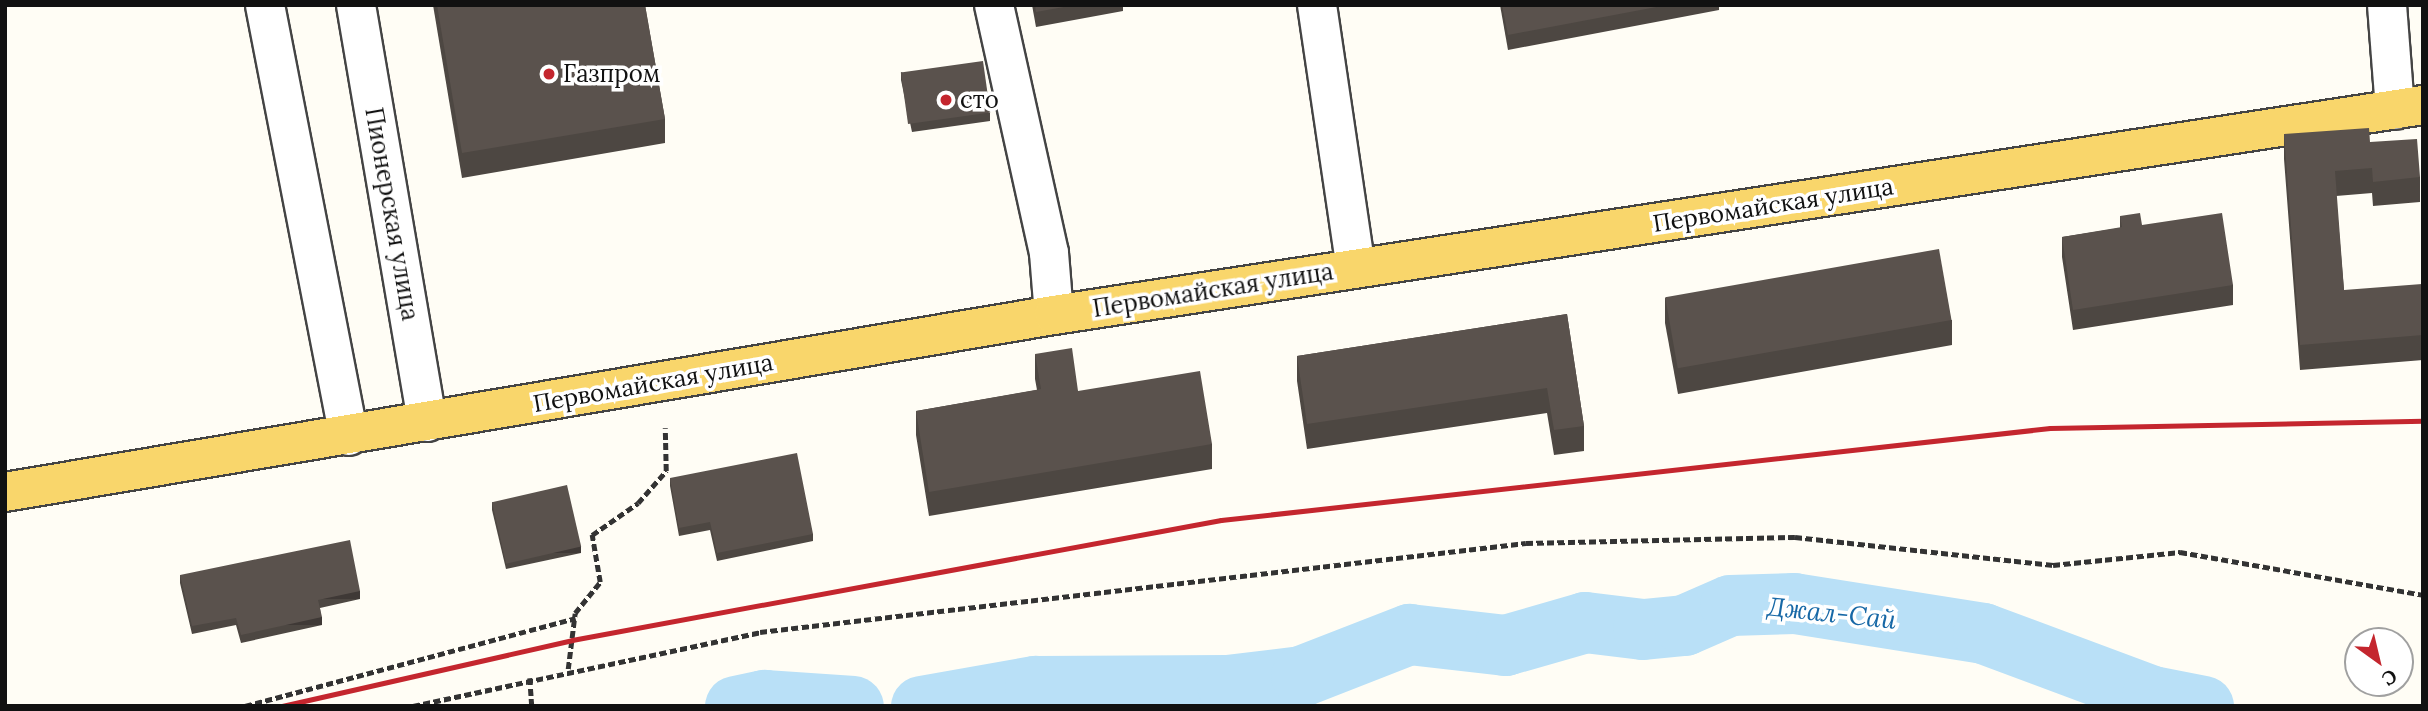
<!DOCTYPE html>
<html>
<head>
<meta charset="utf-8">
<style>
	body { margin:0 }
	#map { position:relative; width:2428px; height:711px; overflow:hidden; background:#fffdf5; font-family:Lora,serif }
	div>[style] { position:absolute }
	.river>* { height:61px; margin:-30.5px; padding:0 30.5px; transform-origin:30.5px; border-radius:30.5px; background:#b9e0f7 }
	.path>* { height:4.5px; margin-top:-2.25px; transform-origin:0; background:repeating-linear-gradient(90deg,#333 0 7px,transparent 0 10.5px) }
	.roads { filter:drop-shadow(2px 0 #444) drop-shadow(-2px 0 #444) drop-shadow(0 2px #444) drop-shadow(0 -2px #444) }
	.minor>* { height:38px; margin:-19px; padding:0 19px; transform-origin:19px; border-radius:19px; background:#fff }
	.major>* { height:38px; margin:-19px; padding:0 19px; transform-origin:19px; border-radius:19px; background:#f9d66b }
	.rail>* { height:5px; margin:-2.5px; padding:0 2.5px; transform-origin:2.5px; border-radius:2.5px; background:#c4262e }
	.wall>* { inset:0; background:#4d4742 }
	.shaded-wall>* { inset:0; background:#3f3936; transform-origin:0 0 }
	.building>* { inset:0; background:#5a524d; transform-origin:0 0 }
	.dots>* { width:19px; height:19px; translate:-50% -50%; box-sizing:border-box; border:4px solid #fff; border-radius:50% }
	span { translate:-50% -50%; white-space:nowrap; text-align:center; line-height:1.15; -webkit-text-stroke:7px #fff; paint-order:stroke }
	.poi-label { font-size:24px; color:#111 }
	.left { translate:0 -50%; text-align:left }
	.street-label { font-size:24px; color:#111 }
	.water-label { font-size:26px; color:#1768a6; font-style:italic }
	.frame { position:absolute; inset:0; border:7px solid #111; pointer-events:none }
	.north { position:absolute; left:2344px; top:627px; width:70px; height:70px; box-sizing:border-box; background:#fff; border:2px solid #a0a0a0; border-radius:50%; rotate:146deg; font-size:19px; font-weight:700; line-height:28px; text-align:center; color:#111 }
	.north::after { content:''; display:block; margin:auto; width:24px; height:32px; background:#c4262e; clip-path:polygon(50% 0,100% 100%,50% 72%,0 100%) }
</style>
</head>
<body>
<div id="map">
	<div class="river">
		<div style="left:735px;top:706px;width:30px;rotate:-12deg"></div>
		<div style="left:764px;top:700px;width:89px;rotate:3.9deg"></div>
		<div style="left:921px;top:706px;width:116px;rotate:-10deg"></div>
		<div style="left:1035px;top:686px;width:192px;rotate:-0.3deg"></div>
		<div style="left:1227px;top:685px;width:75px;rotate:-6.9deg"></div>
		<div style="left:1301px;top:676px;width:116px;rotate:-21.3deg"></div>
		<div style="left:1409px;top:634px;width:97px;rotate:6.5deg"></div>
		<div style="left:1505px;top:645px;width:83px;rotate:-16deg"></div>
		<div style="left:1585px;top:622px;width:58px;rotate:6.9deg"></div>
		<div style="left:1643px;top:629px;width:41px;rotate:-5.6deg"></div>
		<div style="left:1684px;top:625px;width:50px;rotate:-23.5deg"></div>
		<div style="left:1730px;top:605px;width:64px;rotate:-1.8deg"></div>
		<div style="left:1794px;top:603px;width:191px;rotate:9deg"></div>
		<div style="left:1983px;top:633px;width:180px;rotate:20.4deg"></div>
		<div style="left:2152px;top:696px;width:52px;rotate:11.1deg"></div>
	</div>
	<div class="path">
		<div style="left:568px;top:669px;width:56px;rotate:-82.9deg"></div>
		<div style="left:575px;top:613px;width:40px;rotate:-51deg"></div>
		<div style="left:600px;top:582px;width:48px;rotate:-99.7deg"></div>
		<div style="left:592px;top:535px;width:56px;rotate:-34.8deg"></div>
		<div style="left:638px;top:503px;width:43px;rotate:-48.8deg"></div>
		<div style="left:666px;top:471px;width:43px;rotate:-91.3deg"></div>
		<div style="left:530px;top:678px;width:27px;rotate:86deg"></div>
		<div style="left:245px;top:706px;width:342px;rotate:-14.9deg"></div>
		<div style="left:413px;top:706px;width:355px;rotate:-12deg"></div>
		<div style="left:760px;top:632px;width:771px;rotate:-6.63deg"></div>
		<div style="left:1526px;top:543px;width:269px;rotate:-1.3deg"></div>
		<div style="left:1795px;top:537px;width:260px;rotate:6.2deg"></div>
		<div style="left:2053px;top:565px;width:128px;rotate:-5.8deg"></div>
		<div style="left:2180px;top:552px;width:247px;rotate:10deg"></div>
	</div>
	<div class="roads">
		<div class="minor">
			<div style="left:265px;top:5px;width:439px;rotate:79deg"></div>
			<div style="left:356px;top:5px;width:423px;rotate:80.3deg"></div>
			<div style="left:994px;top:5px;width:254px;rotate:77.5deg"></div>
			<div style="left:1049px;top:253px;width:62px;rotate:85.4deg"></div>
			<div style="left:1317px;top:5px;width:266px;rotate:81.6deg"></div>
			<div style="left:2387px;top:5px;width:105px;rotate:85.6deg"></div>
		</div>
		<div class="major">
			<div style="left:5px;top:492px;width:1064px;rotate:-9.58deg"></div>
			<div style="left:1054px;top:315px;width:1385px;rotate:-8.72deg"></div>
		</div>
	</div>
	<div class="rail">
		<div style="left:282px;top:706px;width:297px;rotate:-12.8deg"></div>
		<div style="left:572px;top:640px;width:660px;rotate:-10.48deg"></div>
		<div style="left:1221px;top:520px;width:834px;rotate:-6.33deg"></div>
		<div style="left:2050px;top:428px;width:373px;rotate:-1.1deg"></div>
	</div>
	<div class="wall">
		<div style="clip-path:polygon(433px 5px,645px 5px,665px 119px,665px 143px,462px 178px)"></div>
		<div style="clip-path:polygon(1032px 5px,1123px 5px,1123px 11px,1036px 27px)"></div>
		<div style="clip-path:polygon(1500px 5px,1719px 5px,1719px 10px,1508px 50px)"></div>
		<div style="clip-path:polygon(901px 72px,990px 113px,990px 121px,912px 132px,901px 80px)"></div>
		<div style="clip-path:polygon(2284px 134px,2370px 142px,2420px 177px,2420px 202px,2373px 206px,2372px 193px,2336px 196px,2344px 290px,2423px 296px,2423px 360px,2300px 370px,2284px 159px)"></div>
		<div style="clip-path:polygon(2120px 216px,2142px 225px,2233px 285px,2233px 305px,2073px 330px,2062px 257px,2062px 237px,2120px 228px)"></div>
		<div style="clip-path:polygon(1665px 298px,1952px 320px,1952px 345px,1678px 394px,1665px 323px)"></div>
		<div style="clip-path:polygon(1567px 314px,1584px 426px,1584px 451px,1554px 455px,1547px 413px,1307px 449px,1297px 381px,1297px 356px)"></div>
		<div style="clip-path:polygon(1035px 354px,1078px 391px,1212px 444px,1212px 469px,929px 516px,916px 435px,916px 411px,1037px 390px,1035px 379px)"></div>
		<div style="clip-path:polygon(670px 478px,813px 534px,813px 541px,717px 561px,710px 530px,679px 536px,670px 486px)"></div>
		<div style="clip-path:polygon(492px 502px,581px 553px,506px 569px,492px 510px)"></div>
		<div style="clip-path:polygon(180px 575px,360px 599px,320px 608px,322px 625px,241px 643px,236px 625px,192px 634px,180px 583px)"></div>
	</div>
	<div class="shaded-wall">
		<div style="left:581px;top:546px;width:7px;height:77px;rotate:90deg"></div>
		<div style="left:360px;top:591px;width:8px;height:43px;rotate:90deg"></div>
		<div style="left:322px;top:617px;width:8px;height:83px;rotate:90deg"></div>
	</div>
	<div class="building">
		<div style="clip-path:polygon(437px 5px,645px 5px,665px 119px,462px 153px)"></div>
		<div style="clip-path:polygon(1035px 5px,1075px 5px,1036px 12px)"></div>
		<div style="clip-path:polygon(1502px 5px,1667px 5px,1508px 35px)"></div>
		<div style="left:983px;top:61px;width:52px;height:83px;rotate:82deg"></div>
		<div style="clip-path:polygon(2369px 128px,2370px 142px,2417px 139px,2420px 177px,2373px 182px,2372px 168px,2335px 171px,2344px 290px,2422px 284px,2423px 335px,2300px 345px,2284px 134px)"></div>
		<div style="clip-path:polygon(2140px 213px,2142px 225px,2222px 213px,2233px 285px,2073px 310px,2062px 237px,2122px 227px,2120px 216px)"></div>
		<div style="left:1939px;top:249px;width:72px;height:278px;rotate:80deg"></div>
		<div style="clip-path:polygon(1567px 314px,1584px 426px,1554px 430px,1547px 388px,1307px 424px,1297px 356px)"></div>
		<div style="clip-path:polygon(1072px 348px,1078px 391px,1200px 371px,1212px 444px,929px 492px,916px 411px,1041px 389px,1035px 354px)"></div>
		<div style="clip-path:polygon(797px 453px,813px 534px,717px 553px,710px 522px,679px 528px,670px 478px)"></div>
		<div style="left:567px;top:485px;width:63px;height:77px;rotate:77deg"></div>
		<div style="clip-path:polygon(350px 540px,360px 591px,318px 600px,322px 617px,241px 635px,236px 618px,192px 626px,180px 575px)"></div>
	</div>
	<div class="dots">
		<div style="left:549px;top:74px;background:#c4262e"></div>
		<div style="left:946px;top:100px;background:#c4262e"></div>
	</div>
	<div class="poi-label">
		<span class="left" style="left:563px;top:74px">Газпром</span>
		<span class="left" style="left:960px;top:100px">сто</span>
	</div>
	<div class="street-label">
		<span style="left:1773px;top:205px;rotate:-9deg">Первомайская улица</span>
		<span style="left:392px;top:214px;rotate:80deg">Пионерская улица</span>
		<span style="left:1213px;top:290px;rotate:-9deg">Первомайская улица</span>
		<span style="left:653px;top:383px;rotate:-10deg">Первомайская улица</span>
	</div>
	<div class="water-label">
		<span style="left:1832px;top:613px;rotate:6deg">Джал-Сай</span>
	</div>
	<div class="frame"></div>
	<div class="north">С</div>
</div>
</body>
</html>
